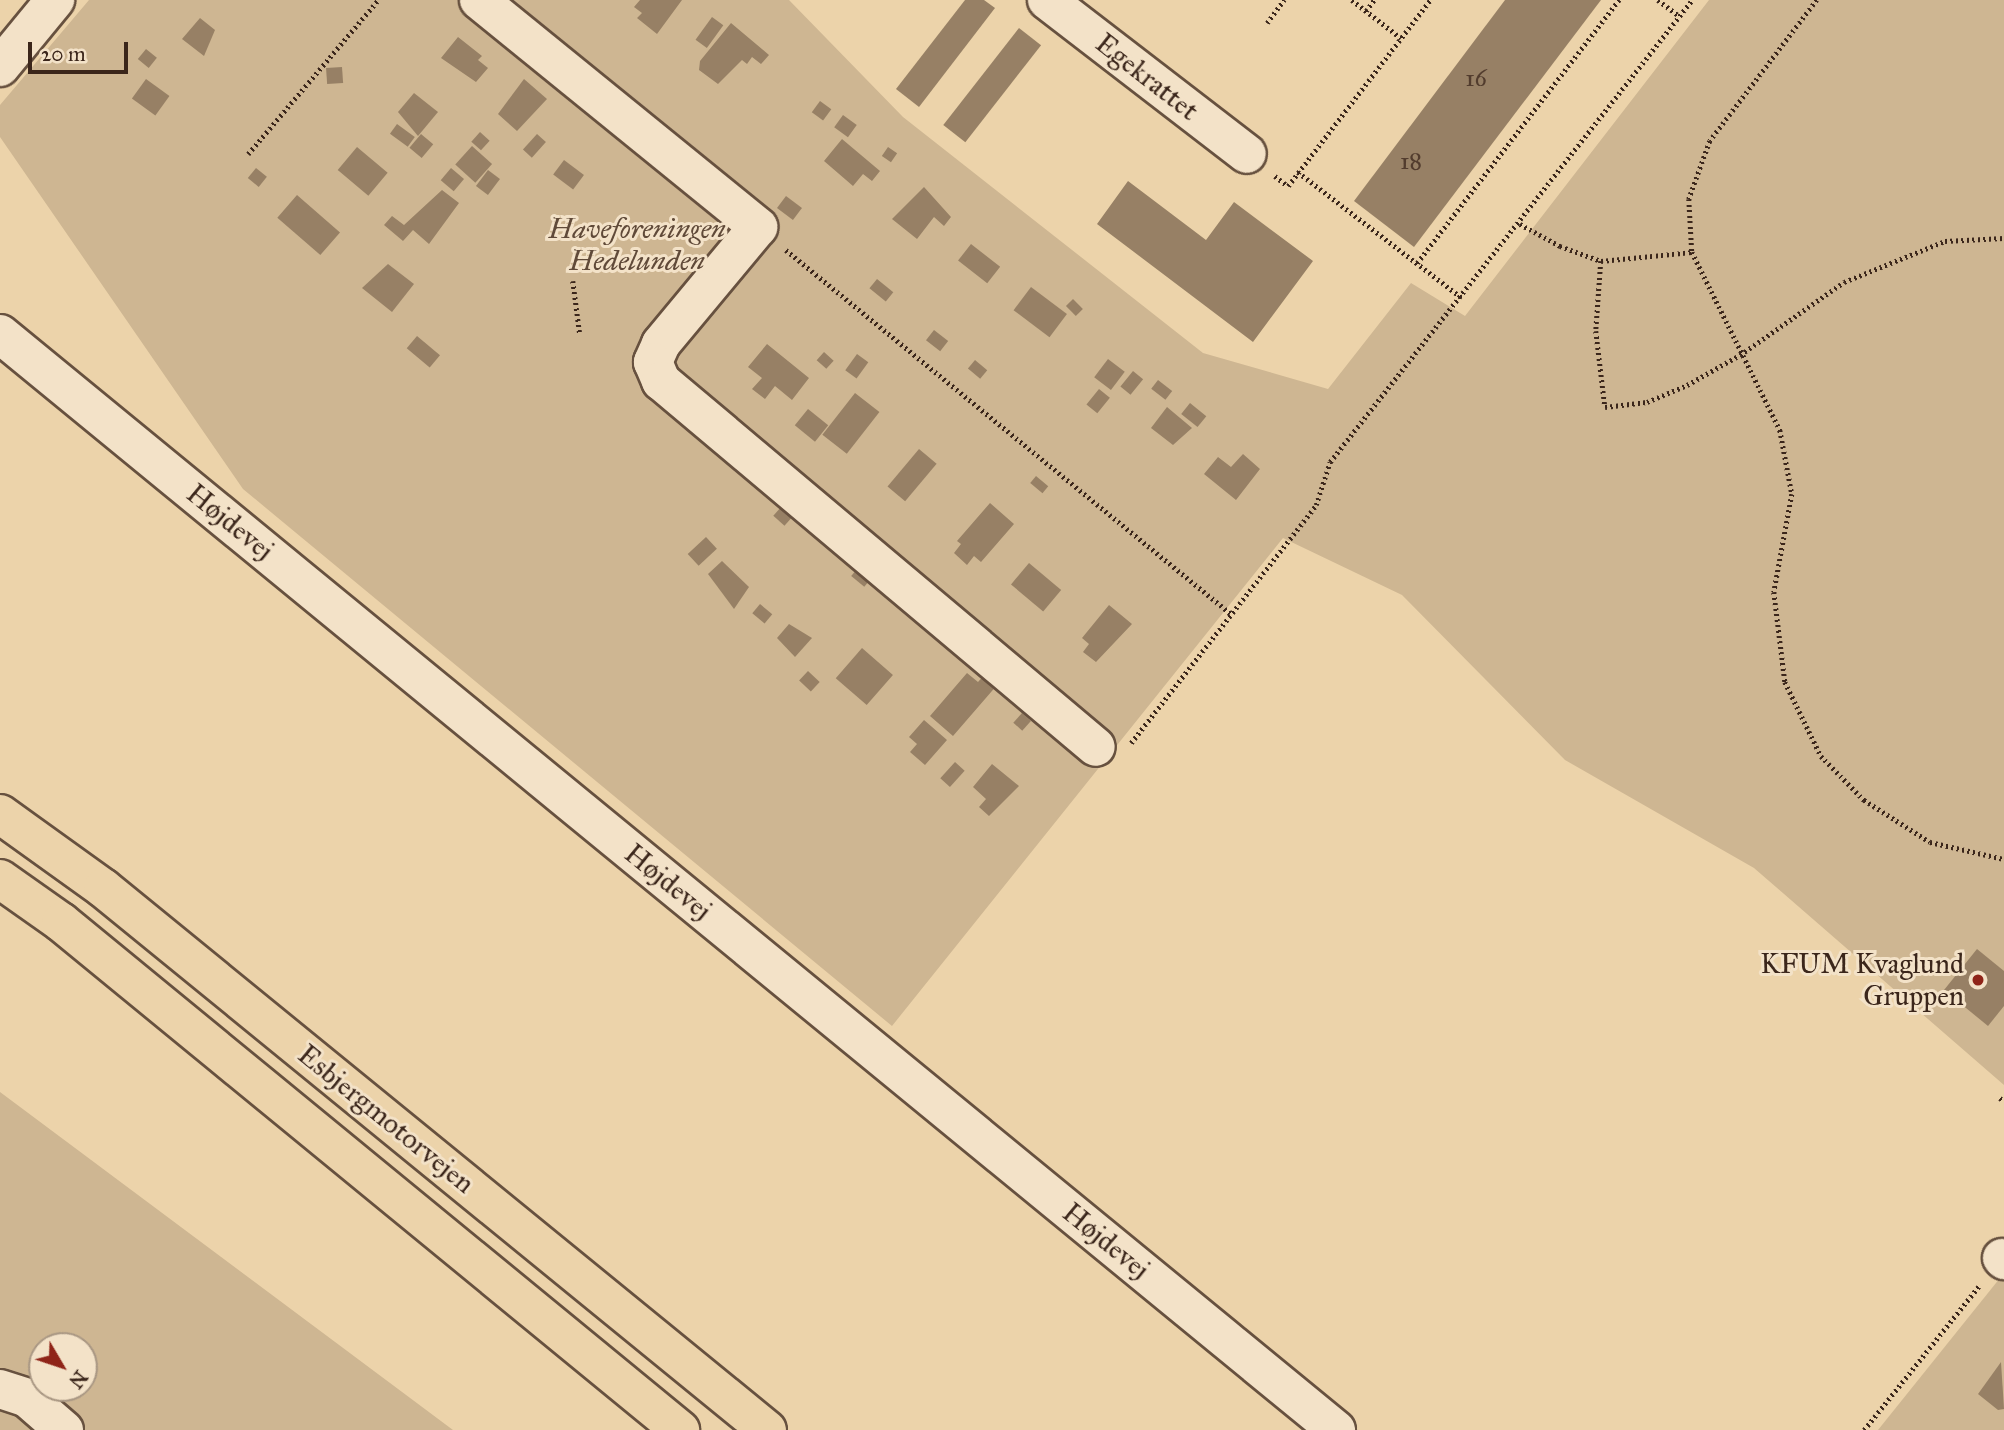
<!DOCTYPE html>
<html>
<head>
<meta charset="utf-8">
<style>
	body { margin:0 }
	#map { position:relative; width:2004px; height:1430px; overflow:hidden; background:#ecd3aa; font-family:"IM FELL Great Primer",serif }
	div>[style] { position:absolute }
	.green>* { inset:0; background:#ceb692 }
	.building>* { inset:0; background:#978065; transform-origin:0 0 }
	.path>* { height:4.5px; margin-top:-2.25px; transform-origin:0; background:repeating-linear-gradient(90deg,#3b261b 0 2px,transparent 0 5.5px) }
	.roads { filter:drop-shadow(2px 0 #67513f) drop-shadow(-2px 0 #67513f) drop-shadow(0 2px #67513f) drop-shadow(0 -2px #67513f) }
	.minor>* { height:38px; margin:-19px; padding:0 19px; transform-origin:19px; border-radius:19px; background:#f3e2c8 }
	.highway>* { height:38px; margin:-19px; padding:0 19px; transform-origin:19px; border-radius:19px; background:#ecd3aa }
	.dots>* { width:19px; height:19px; translate:-50% -50%; box-sizing:border-box; border:4px solid #f3e2c8; border-radius:50% }
	span { translate:-50% -50%; white-space:nowrap; text-align:center; line-height:1.15; -webkit-text-stroke:6px #f3e2c8; paint-order:stroke }
	.number-label { font-size:24px; color:#523c2e }
	.number-label span { -webkit-text-stroke-width:0 }
	.street-label { font-size:28px; color:#3b261b }
	.park-label { font-size:28px; color:#604a39; font-style:italic }
	.poi-label { font-size:28px; color:#3b261b }
	.right { translate:-100% -50%; text-align:right }
	.north { position:absolute; left:28px; top:1332px; width:70px; height:70px; box-sizing:border-box; background:#f3e2c8; border:2px solid #a99783; border-radius:50%; rotate:129deg; font-size:19px; font-weight:700; line-height:28px; text-align:center; color:#3b261b }
	.north::after { content:''; display:block; margin:auto; width:24px; height:32px; background:#8f2418; clip-path:polygon(50% 0,100% 100%,50% 72%,0 100%) }
	.scale { position:absolute; left:28px; top:42px; width:100px; height:32px; box-sizing:border-box; border:4px solid #3b261b; border-top:0; padding-left:9px; font-size:21px; line-height:24px; white-space:nowrap; color:#3b261b; -webkit-text-stroke:5px #f3e2c8; paint-order:stroke }
</style>
</head>
<body>
<div id="map">
	<div class="green">
		<div style="clip-path:polygon(89px 0,789px 0,903px 117px,1203px 353px,1328px 389px,1411px 283px,1465px 316px,1709px 0,2004px 0,2004px 1085px,1754px 868px,1565px 760px,1402px 595px,1283px 538px,892px 1026px,243px 489px,0 137px,0 105px)"></div>
		<div style="clip-path:polygon(evenodd,0 1092px,453px 1430px,0 1430px,0 1092px,42px 1346px,84px 1346px,84px 1388px,42px 1388px,42px 1346px)"></div>
		<div style="clip-path:polygon(2004px 1273px,2004px 1430px,1878px 1430px)"></div>
	</div>
	<div class="building">
		<div style="clip-path:polygon(640px 0,682px 0,657px 34px,637px 18px,642px 13px,634px 7px)"></div>
		<div style="clip-path:polygon(965px 0,984px 0,995px 8px,919px 107px,896px 89px)"></div>
		<div style="clip-path:polygon(1505px 0,1601px 0,1414px 247px,1354px 201px)"></div>
		<div style="left:712px;top:17px;width:14px;height:28px;rotate:36deg"></div>
		<div style="clip-path:polygon(200px 18px,215px 30px,204px 56px,182px 39px)"></div>
		<div style="clip-path:polygon(731px 23px,769px 55px,761px 64px,752px 57px,747px 64px,742px 60px,718px 84px,699px 70px,700px 61px)"></div>
		<div style="left:1019px;top:28px;width:28px;height:123px;rotate:38deg"></div>
		<div style="clip-path:polygon(458px 37px,482px 56px,478px 60px,488px 68px,476px 82px,441px 58px)"></div>
		<div style="left:146px;top:49px;width:14px;height:13px;rotate:39deg"></div>
		<div style="left:342px;top:67px;width:16px;height:16px;rotate:86deg"></div>
		<div style="left:146px;top:79px;width:29px;height:24px;rotate:36deg"></div>
		<div style="clip-path:polygon(524px 79px,547px 99px,517px 131px,498px 114px)"></div>
		<div style="clip-path:polygon(414px 93px,438px 112px,418px 136px,398px 112px)"></div>
		<div style="left:820px;top:101px;width:14px;height:14px;rotate:36deg"></div>
		<div style="left:843px;top:115px;width:17px;height:15px;rotate:36deg"></div>
		<div style="left:397px;top:124px;width:22px;height:12px;rotate:36deg"></div>
		<div style="left:480px;top:132px;width:13px;height:13px;rotate:42deg"></div>
		<div style="left:421px;top:134px;width:16px;height:18px;rotate:40deg"></div>
		<div style="left:537px;top:134px;width:12px;height:21px;rotate:42deg"></div>
		<div style="clip-path:polygon(842px 139px,880px 171px,872px 181px,863px 174px,853px 186px,824px 161px)"></div>
		<div style="left:472px;top:146px;width:27px;height:25px;rotate:42deg"></div>
		<div style="left:357px;top:147px;width:40px;height:30px;rotate:40deg"></div>
		<div style="left:888px;top:147px;width:11px;height:11px;rotate:34deg"></div>
		<div style="left:564px;top:160px;width:25px;height:18px;rotate:37deg"></div>
		<div style="left:256px;top:168px;width:14px;height:13px;rotate:39deg"></div>
		<div style="left:451px;top:168px;width:17px;height:16px;rotate:40deg"></div>
		<div style="left:488px;top:170px;width:15px;height:20px;rotate:37deg"></div>
		<div style="clip-path:polygon(1128px 181px,1206px 240px,1234px 202px,1313px 261px,1253px 342px,1097px 224px)"></div>
		<div style="clip-path:polygon(924px 187px,951px 217px,944px 226px,934px 217px,917px 239px,892px 219px)"></div>
		<div style="clip-path:polygon(442px 190px,459px 203px,429px 244px,413px 230px,403px 241px,384px 225px,392px 216px,404px 225px)"></div>
		<div style="left:297px;top:195px;width:57px;height:30px;rotate:41deg"></div>
		<div style="left:786px;top:196px;width:20px;height:15px;rotate:37deg"></div>
		<div style="left:971px;top:244px;width:37px;height:21px;rotate:38deg"></div>
		<div style="clip-path:polygon(388px 264px,414px 284px,392px 312px,362px 288px)"></div>
		<div style="left:877px;top:279px;width:21px;height:12px;rotate:39deg"></div>
		<div style="left:1031px;top:287px;width:45px;height:29px;rotate:37deg"></div>
		<div style="left:1073px;top:299px;width:14px;height:10px;rotate:45deg"></div>
		<div style="left:934px;top:330px;width:18px;height:13px;rotate:38deg"></div>
		<div style="left:417px;top:336px;width:30px;height:16px;rotate:40deg"></div>
		<div style="clip-path:polygon(767px 344px,809px 378px,792px 400px,775px 386px,765px 399px,752px 389px,762px 378px,748px 367px)"></div>
		<div style="left:824px;top:352px;width:13px;height:11px;rotate:42deg"></div>
		<div style="left:857px;top:354px;width:14px;height:20px;rotate:36deg"></div>
		<div style="left:1108px;top:359px;width:21px;height:23px;rotate:37deg"></div>
		<div style="left:975px;top:360px;width:16px;height:11px;rotate:40deg"></div>
		<div style="left:1133px;top:371px;width:13px;height:20px;rotate:39deg"></div>
		<div style="left:1158px;top:380px;width:18px;height:11px;rotate:38deg"></div>
		<div style="left:1099px;top:389px;width:14px;height:20px;rotate:39deg"></div>
		<div style="left:855px;top:393px;width:31px;height:53px;rotate:38deg"></div>
		<div style="left:1190px;top:403px;width:21px;height:14px;rotate:39deg"></div>
		<div style="clip-path:polygon(1167px 407px,1192px 428px,1173px 445px,1151px 428px)"></div>
		<div style="left:808px;top:409px;width:26px;height:21px;rotate:39deg"></div>
		<div style="left:919px;top:449px;width:23px;height:49px;rotate:40deg"></div>
		<div style="clip-path:polygon(1243px 454px,1260px 469px,1236px 500px,1204px 474px,1218px 457px,1231px 467px)"></div>
		<div style="left:1036px;top:476px;width:16px;height:9px;rotate:40deg"></div>
		<div style="clip-path:polygon(990px 503px,1014px 524px,981px 562px,974px 556px,967px 565px,954px 553px,961px 544px,957px 541px)"></div>
		<div style="left:782px;top:506px;width:15px;height:13px;rotate:42deg"></div>
		<div style="left:706px;top:537px;width:16px;height:25px;rotate:47deg"></div>
		<div style="clip-path:polygon(722px 561px,749px 587px,734px 609px,708px 574px)"></div>
		<div style="left:1029px;top:563px;width:42px;height:28px;rotate:40deg"></div>
		<div style="left:857px;top:569px;width:17px;height:9px;rotate:40deg"></div>
		<div style="left:760px;top:604px;width:16px;height:12px;rotate:40deg"></div>
		<div style="clip-path:polygon(1109px 605px,1132px 624px,1096px 662px,1083px 652px,1089px 644px,1082px 638px)"></div>
		<div style="clip-path:polygon(789px 624px,812px 638px,795px 657px,777px 638px)"></div>
		<div style="left:862px;top:648px;width:41px;height:40px;rotate:41deg"></div>
		<div style="left:808px;top:671px;width:16px;height:13px;rotate:43deg"></div>
		<div style="clip-path:polygon(967px 673px,978px 682px,986px 673px,998px 684px,953px 736px,930px 716px)"></div>
		<div style="left:1022px;top:713px;width:12px;height:13px;rotate:42deg"></div>
		<div style="clip-path:polygon(924px 720px,947px 740px,925px 765px,910px 752px,917px 744px,909px 737px)"></div>
		<div style="left:955px;top:762px;width:13px;height:22px;rotate:42deg"></div>
		<div style="clip-path:polygon(992px 764px,1019px 786px,989px 816px,979px 807px,986px 799px,973px 787px)"></div>
		<div style="clip-path:polygon(1977px 949px,2004px 971px,2004px 1006px,1988px 1026px,1944px 990px)"></div>
		<div style="clip-path:polygon(2001px 1362px,2004px 1409px,1998px 1410px,1978px 1394px)"></div>
	</div>
	<div class="path">
		<div style="left:1352px;top:0;width:62px;rotate:37.8deg"></div>
		<div style="left:1658px;top:0;width:26px;rotate:37deg"></div>
		<div style="left:1817px;top:0;width:177px;rotate:127.2deg"></div>
		<div style="left:1710px;top:141px;width:62px;rotate:109.9deg"></div>
		<div style="left:1689px;top:199px;width:53px;rotate:86.8deg"></div>
		<div style="left:1692px;top:252px;width:199px;rotate:63.7deg"></div>
		<div style="left:1780px;top:430px;width:65px;rotate:79.4deg"></div>
		<div style="left:1792px;top:494px;width:100px;rotate:100.4deg"></div>
		<div style="left:1774px;top:592px;width:91px;rotate:83deg"></div>
		<div style="left:1785px;top:682px;width:82px;rotate:64.1deg"></div>
		<div style="left:1821px;top:756px;width:62px;rotate:45.7deg"></div>
		<div style="left:1864px;top:800px;width:78px;rotate:32.5deg"></div>
		<div style="left:1930px;top:842px;width:76px;rotate:12.9deg"></div>
		<div style="left:1366px;top:11px;width:14px;rotate:-54deg"></div>
		<div style="left:1267px;top:23px;width:29px;rotate:-54deg"></div>
		<div style="left:248px;top:154px;width:202px;rotate:-49.8deg"></div>
		<div style="left:1298px;top:172px;width:207px;rotate:37.5deg"></div>
		<div style="left:1275px;top:176px;width:16px;rotate:38deg"></div>
		<div style="left:1288px;top:186px;width:234px;rotate:-52.6deg"></div>
		<div style="left:1520px;top:224px;width:46px;rotate:28.8deg"></div>
		<div style="left:1560px;top:246px;width:44px;rotate:20.1deg"></div>
		<div style="left:1601px;top:261px;width:91px;rotate:-5.6deg"></div>
		<div style="left:786px;top:250px;width:574px;rotate:39.27deg"></div>
		<div style="left:1601px;top:261px;width:70px;rotate:94.1deg"></div>
		<div style="left:1596px;top:331px;width:77px;rotate:83.2deg"></div>
		<div style="left:1605px;top:407px;width:42px;rotate:-6.8deg"></div>
		<div style="left:1647px;top:402px;width:43px;rotate:-23deg"></div>
		<div style="left:1687px;top:385px;width:61px;rotate:-29.5deg"></div>
		<div style="left:1740px;top:355px;width:127px;rotate:-35.1deg"></div>
		<div style="left:1844px;top:282px;width:109px;rotate:-22.1deg"></div>
		<div style="left:1945px;top:241px;width:59px;rotate:-2.9deg"></div>
		<div style="left:1417px;top:263px;width:332px;rotate:-52.5deg"></div>
		<div style="left:573px;top:281px;width:54px;rotate:82.6deg"></div>
		<div style="left:1131px;top:743px;width:301px;rotate:-52.1deg"></div>
		<div style="left:1316px;top:505px;width:45px;rotate:-72deg"></div>
		<div style="left:1330px;top:462px;width:587px;rotate:-51.92deg"></div>
		<div style="left:2000px;top:1098px;width:5px;rotate:37deg"></div>
		<div style="left:1864px;top:1430px;width:184px;rotate:-51.4deg"></div>
	</div>
	<div class="roads">
		<div class="minor">
			<div style="left:479px;top:0;width:360px;rotate:39.1deg"></div>
			<div style="left:758px;top:227px;width:152px;rotate:129.7deg"></div>
			<div style="left:661px;top:344px;width:20px;rotate:114deg"></div>
			<div style="left:653px;top:362px;width:21px;rotate:67deg"></div>
			<div style="left:661px;top:381px;width:568px;rotate:40.08deg"></div>
			<div style="left:1047px;top:0;width:252px;rotate:37.6deg"></div>
			<div style="left:0;top:67px;width:87px;rotate:-50.6deg"></div>
			<div style="left:0;top:334px;width:1728px;rotate:39.36deg"></div>
			<div style="left:2002px;top:1258px;width:3px;rotate:45deg"></div>
			<div style="left:0;top:1389px;width:28px;rotate:18deg"></div>
			<div style="left:27px;top:1398px;width:49px;rotate:40.9deg"></div>
		</div>
		<div class="highway">
			<div style="left:0;top:814px;width:127px;rotate:35.7deg"></div>
			<div style="left:103px;top:888px;width:857px;rotate:39.22deg"></div>
			<div style="left:0;top:879px;width:75px;rotate:35.2deg"></div>
			<div style="left:61px;top:922px;width:801px;rotate:39.37deg"></div>
		</div>
	</div>
	<div class="dots">
		<div style="left:1978px;top:980px;background:#8f2418"></div>
	</div>
	<div class="number-label">
		<span style="left:1476px;top:79px">16</span>
		<span style="left:1411px;top:162px">18</span>
	</div>
	<div class="street-label">
		<span style="left:1147px;top:77px;rotate:38deg">Egekrattet</span>
		<span style="left:230px;top:522px;rotate:39deg">Højdevej</span>
		<span style="left:668px;top:882px;rotate:39deg">Højdevej</span>
		<span style="left:386px;top:1119px;rotate:39deg">Esbjergmotorvejen</span>
		<span style="left:1106px;top:1241px;rotate:39deg">Højdevej</span>
	</div>
	<div class="park-label">
		<span style="left:637px;top:245px">Haveforeningen<br>Hedelunden</span>
	</div>
	<div class="poi-label">
		<span class="right" style="left:1964px;top:980px">KFUM Kvaglund<br>Gruppen</span>
	</div>
	<div class="north">N</div>
	<div class="scale">20 m</div>
</div>
</body>
</html>
